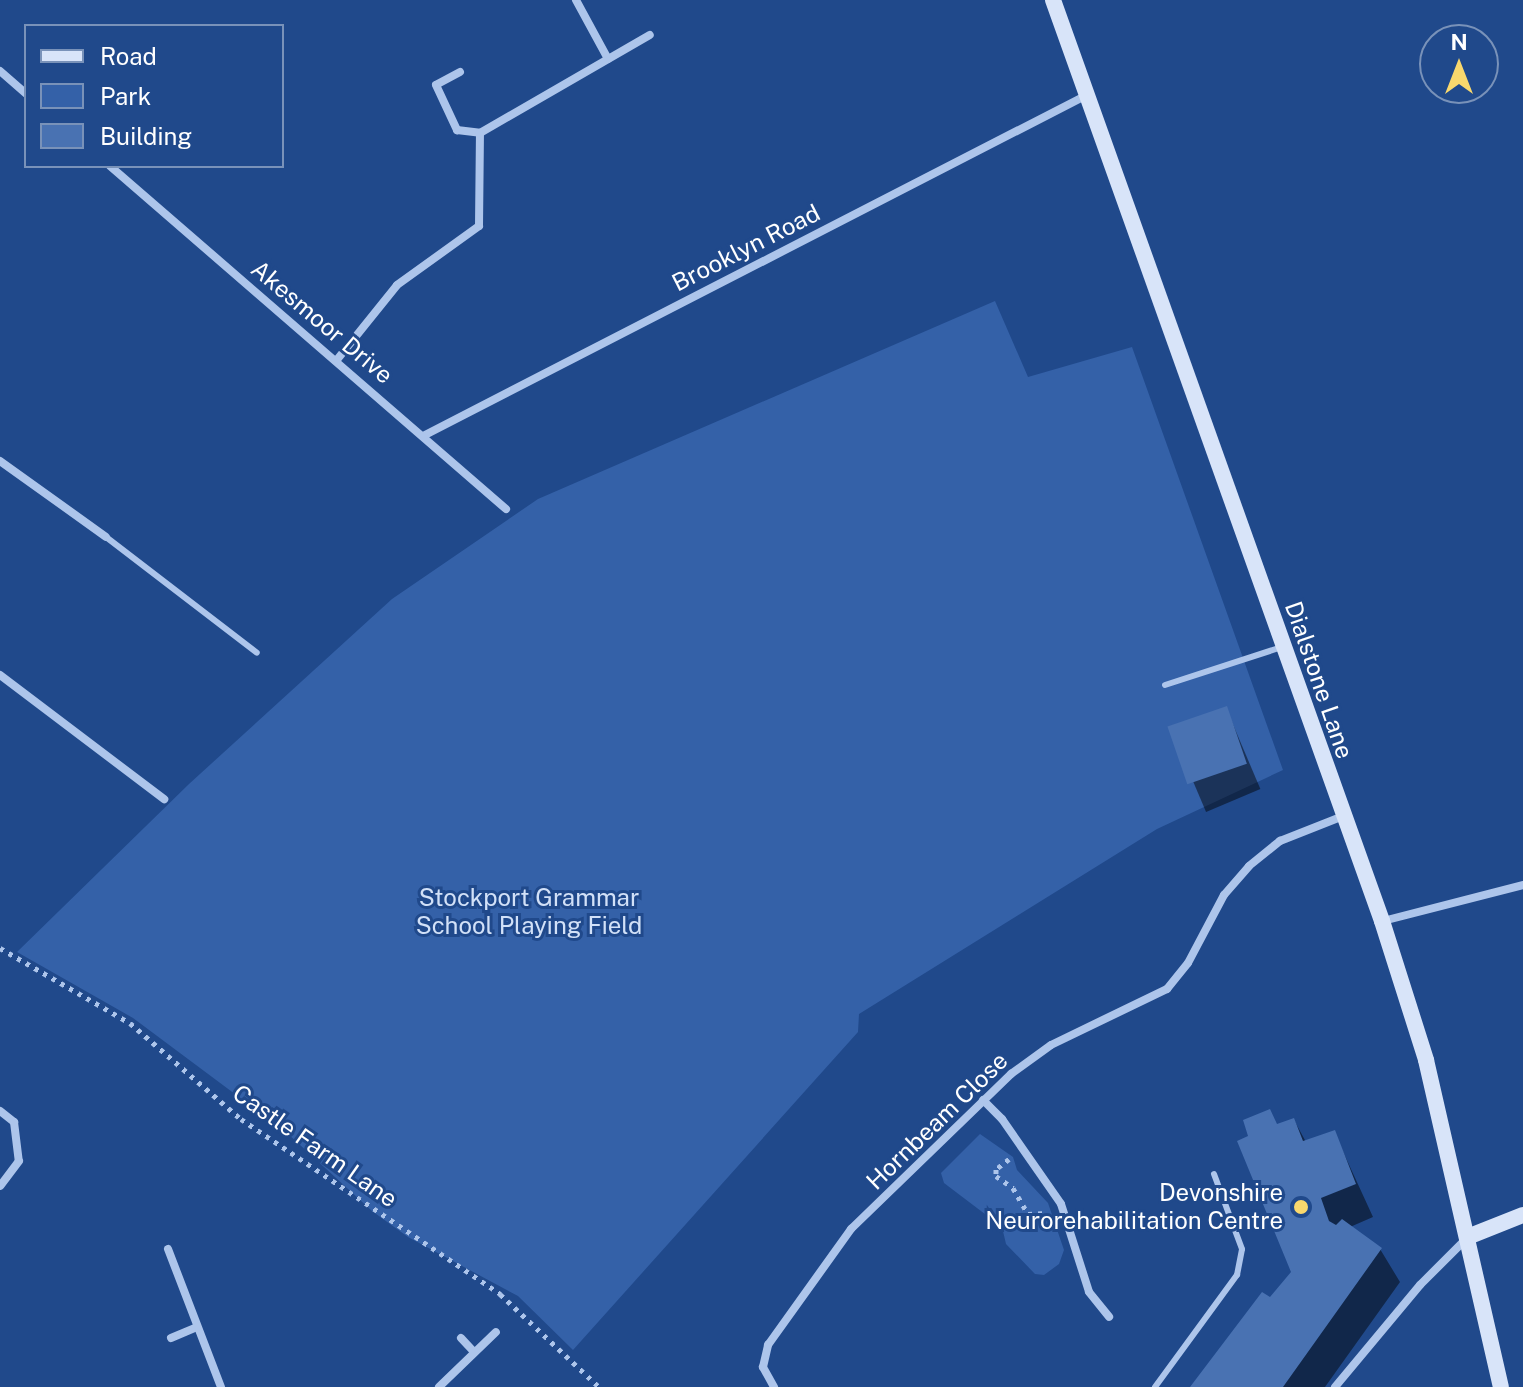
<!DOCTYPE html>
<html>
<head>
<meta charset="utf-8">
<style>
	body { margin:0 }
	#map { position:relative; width:1523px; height:1387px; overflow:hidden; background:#20498b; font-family:"Public Sans",sans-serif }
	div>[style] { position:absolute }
	.green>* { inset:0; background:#3461a8 }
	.shadow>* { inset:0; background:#0007; transform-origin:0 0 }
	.building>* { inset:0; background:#4972b2; transform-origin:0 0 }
	.path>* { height:5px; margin-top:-2.5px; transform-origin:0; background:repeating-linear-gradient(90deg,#adc5eb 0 4px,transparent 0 10px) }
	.lane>* { height:6px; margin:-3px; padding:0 3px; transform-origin:3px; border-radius:3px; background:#adc5eb }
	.street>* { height:8px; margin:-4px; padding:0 4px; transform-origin:4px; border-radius:4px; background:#adc5eb }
	.secondary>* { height:16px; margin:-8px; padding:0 8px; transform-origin:8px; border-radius:8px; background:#d8e4f9 }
	.dots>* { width:22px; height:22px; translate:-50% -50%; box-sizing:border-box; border:4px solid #20498b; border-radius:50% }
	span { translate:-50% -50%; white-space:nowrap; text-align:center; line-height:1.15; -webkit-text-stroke:6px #20498b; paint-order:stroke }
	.street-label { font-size:24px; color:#fff }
	.park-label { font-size:24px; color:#d2e1f8 }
	.poi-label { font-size:24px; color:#fff }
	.right { translate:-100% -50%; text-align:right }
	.legend { position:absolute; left:24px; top:24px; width:260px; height:144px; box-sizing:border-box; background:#20498b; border:2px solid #7992b9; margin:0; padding:10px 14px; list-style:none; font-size:24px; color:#fff }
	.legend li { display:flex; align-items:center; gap:16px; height:40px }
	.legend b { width:40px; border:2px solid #7992b9 }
	.north { position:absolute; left:1419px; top:24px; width:80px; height:80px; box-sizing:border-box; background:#20498b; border:2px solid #7992b9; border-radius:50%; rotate:0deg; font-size:22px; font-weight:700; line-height:32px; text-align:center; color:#fff }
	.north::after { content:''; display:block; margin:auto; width:28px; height:36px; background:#f9d86d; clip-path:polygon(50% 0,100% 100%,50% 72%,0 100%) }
</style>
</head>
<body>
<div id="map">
	<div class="green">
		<div style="clip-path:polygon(995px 301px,1028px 377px,1132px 347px,1283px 770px,1157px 829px,859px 1014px,858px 1032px,573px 1350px,518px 1296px,408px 1237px,372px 1211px,287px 1133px,133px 1018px,17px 952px,189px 784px,392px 599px,538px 499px)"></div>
		<div style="clip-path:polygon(980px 1134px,1013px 1157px,1017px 1170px,1048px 1203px,1064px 1250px,1059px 1264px,1044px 1275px,1035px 1274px,1006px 1244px,1002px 1227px,944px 1183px,941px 1173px)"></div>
	</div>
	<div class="shadow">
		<div style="left:1226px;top:708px;width:88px;height:59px;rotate:67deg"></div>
		<div style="clip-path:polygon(1294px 1120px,1306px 1142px,1334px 1132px,1373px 1217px,1350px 1227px,1380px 1249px,1400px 1282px,1325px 1387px,1192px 1387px,1293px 1272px,1278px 1126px)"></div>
	</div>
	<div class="building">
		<div style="left:1227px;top:706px;width:61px;height:63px;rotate:71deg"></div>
		<div style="clip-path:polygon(1270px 1109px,1277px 1124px,1294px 1118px,1303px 1141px,1335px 1130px,1356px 1184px,1321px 1198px,1329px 1221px,1336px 1225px,1342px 1219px,1382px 1248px,1283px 1387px,1190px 1387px,1262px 1292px,1270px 1297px,1291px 1272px,1237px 1141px,1248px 1136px,1243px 1120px)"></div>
	</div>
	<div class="path">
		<div style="left:0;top:948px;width:150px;rotate:30deg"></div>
		<div style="left:130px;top:1023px;width:147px;rotate:40.9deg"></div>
		<div style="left:241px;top:1119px;width:313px;rotate:34deg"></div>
		<div style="left:500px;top:1294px;width:136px;rotate:43.2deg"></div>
		<div style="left:1009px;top:1159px;width:16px;rotate:142deg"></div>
		<div style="left:996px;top:1169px;width:7px;rotate:90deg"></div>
		<div style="left:996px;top:1176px;width:21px;rotate:35deg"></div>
		<div style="left:1013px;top:1188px;width:30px;rotate:60deg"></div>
		<div style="left:1028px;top:1214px;width:18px;rotate:-3deg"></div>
	</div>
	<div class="lane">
		<div style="left:106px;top:537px;width:190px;rotate:37.5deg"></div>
		<div style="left:1165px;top:685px;width:123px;rotate:-18deg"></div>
		<div style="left:1155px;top:1387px;width:139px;rotate:-53.8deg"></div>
		<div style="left:1237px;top:1275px;width:26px;rotate:-79deg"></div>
		<div style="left:1242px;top:1249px;width:80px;rotate:-110.5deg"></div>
	</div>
	<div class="street">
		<div style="left:576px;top:0;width:67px;rotate:61.5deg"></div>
		<div style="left:0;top:71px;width:35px;rotate:41deg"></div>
		<div style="left:460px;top:72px;width:27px;rotate:152deg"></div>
		<div style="left:436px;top:85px;width:50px;rotate:65deg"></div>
		<div style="left:457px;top:130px;width:23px;rotate:7deg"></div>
		<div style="left:110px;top:166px;width:524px;rotate:40.9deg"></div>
		<div style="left:336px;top:361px;width:97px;rotate:-51.2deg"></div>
		<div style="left:397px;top:285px;width:101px;rotate:-35.7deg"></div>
		<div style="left:479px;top:226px;width:93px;rotate:-89.4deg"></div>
		<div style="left:480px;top:133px;width:196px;rotate:-30deg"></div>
		<div style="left:425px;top:435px;width:742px;rotate:-27.19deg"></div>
		<div style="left:0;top:461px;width:130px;rotate:35.6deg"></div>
		<div style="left:0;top:675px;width:206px;rotate:37.1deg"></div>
		<div style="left:1383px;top:921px;width:145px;rotate:-14.4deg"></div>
		<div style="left:983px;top:1100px;width:27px;rotate:45deg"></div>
		<div style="left:1002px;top:1119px;width:103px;rotate:55.2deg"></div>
		<div style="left:1061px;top:1204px;width:92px;rotate:72.3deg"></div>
		<div style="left:1089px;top:1292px;width:32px;rotate:51deg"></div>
		<div style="left:0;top:1111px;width:18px;rotate:38deg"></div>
		<div style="left:14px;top:1122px;width:39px;rotate:83deg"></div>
		<div style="left:19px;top:1161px;width:31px;rotate:127deg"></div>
		<div style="left:168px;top:1249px;width:148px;rotate:69deg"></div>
		<div style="left:171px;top:1338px;width:28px;rotate:-23deg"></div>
		<div style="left:461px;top:1338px;width:19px;rotate:47deg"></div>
		<div style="left:439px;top:1387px;width:79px;rotate:-44deg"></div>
		<div style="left:774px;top:1387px;width:23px;rotate:-119deg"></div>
		<div style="left:763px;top:1367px;width:23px;rotate:-77deg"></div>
		<div style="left:768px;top:1345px;width:143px;rotate:-54.4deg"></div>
		<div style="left:851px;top:1229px;width:223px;rotate:-44.1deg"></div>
		<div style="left:1011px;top:1074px;width:49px;rotate:-35.9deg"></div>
		<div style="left:1051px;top:1045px;width:129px;rotate:-25.8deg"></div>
		<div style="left:1167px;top:989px;width:33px;rotate:-51deg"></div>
		<div style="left:1188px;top:963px;width:77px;rotate:-62.1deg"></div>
		<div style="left:1224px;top:895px;width:38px;rotate:-49deg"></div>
		<div style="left:1249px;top:866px;width:40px;rotate:-39deg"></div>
		<div style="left:1280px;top:841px;width:66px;rotate:-21.5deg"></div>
		<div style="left:1335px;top:1387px;width:133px;rotate:-50.2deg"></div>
		<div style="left:1420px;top:1285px;width:66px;rotate:-45deg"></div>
	</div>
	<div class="secondary">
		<div style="left:1053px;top:0;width:978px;rotate:70.34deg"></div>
		<div style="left:1382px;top:921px;width:146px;rotate:72.4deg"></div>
		<div style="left:1426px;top:1060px;width:335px;rotate:77.1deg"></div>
		<div style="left:1470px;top:1236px;width:57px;rotate:-21.6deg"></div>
	</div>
	<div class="dots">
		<div style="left:1301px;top:1207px;background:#f9d86d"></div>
	</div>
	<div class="street-label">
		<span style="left:746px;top:248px;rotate:-27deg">Brooklyn Road</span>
		<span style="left:322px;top:322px;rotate:40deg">Akesmoor Drive</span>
		<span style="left:1319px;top:680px;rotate:71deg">Dialstone Lane</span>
		<span style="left:937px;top:1121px;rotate:-44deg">Hornbeam Close</span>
		<span style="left:315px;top:1146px;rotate:35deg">Castle Farm Lane</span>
	</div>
	<div class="park-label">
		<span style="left:529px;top:912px">Stockport Grammar<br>School Playing Field</span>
	</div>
	<div class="poi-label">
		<span class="right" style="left:1283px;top:1207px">Devonshire<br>Neurorehabilitation Centre</span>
	</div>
	<ul class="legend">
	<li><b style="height:10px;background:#d8e4f9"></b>Road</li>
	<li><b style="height:22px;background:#3461a8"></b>Park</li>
	<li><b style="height:22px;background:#4972b2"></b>Building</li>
	</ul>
	<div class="north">N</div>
</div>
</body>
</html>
